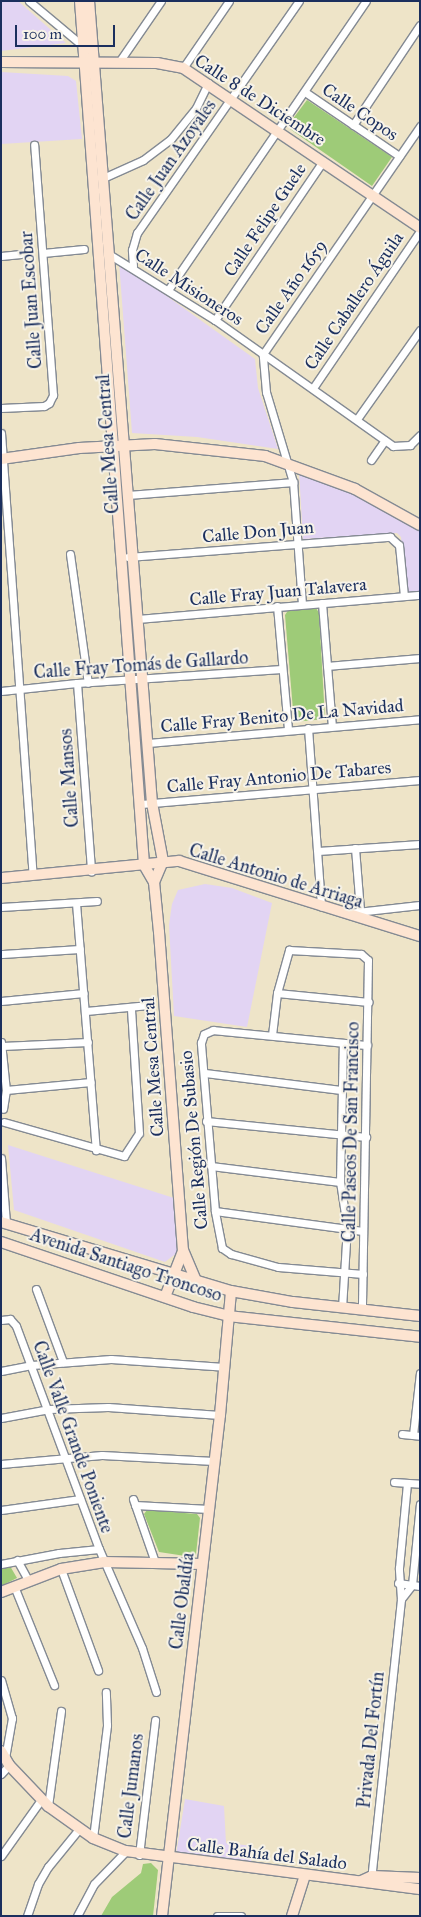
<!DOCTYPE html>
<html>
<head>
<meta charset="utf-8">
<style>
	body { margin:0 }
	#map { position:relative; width:421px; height:1917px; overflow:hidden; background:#eee4c8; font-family:"IM FELL Great Primer",serif }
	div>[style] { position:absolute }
	.built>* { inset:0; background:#e2d4f3 }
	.green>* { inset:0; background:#9ecb78 }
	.roads { filter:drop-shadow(1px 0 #848a93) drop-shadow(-1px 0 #848a93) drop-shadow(0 1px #848a93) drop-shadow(0 -1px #848a93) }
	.street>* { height:7px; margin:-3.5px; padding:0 3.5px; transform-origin:3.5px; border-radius:3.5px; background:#fff }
	.secondary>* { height:10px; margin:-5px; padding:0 5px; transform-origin:5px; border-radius:5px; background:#fde4d1 }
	span { translate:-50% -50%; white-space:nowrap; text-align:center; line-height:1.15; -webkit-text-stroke:4px #f7f3e8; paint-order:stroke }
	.street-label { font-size:18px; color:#1b2f5e }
	.frame { position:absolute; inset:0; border:2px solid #1b2f5e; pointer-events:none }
	.scale { position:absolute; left:15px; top:25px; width:100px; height:22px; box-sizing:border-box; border:2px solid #1b2f5e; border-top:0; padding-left:6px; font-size:15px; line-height:18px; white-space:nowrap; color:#1b2f5e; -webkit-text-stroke:4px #f7f3e8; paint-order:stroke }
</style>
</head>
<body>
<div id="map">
	<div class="built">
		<div style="clip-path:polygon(1px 1px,18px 1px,66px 43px,1px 51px)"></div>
		<div style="clip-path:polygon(1px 72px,68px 76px,76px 81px,82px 139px,1px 144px)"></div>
		<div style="clip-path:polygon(119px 262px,255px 359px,258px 388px,278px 449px,197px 437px,132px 433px)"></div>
		<div style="clip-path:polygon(299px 471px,352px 493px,420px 530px,420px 592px,406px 593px,401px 537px,397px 533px,303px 539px)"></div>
		<div style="clip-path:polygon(205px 884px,232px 888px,272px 903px,247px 1027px,174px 1016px,169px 925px,172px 904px,178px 890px)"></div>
		<div style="clip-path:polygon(8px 1145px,174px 1198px,178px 1252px,165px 1262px,14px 1210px)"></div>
		<div style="clip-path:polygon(185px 1799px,224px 1806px,226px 1843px,253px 1846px,251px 1864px,176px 1855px)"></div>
	</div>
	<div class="green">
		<div style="clip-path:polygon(307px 100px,392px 157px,372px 186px,290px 129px,289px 124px)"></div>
		<div style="clip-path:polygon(316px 608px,319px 613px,325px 719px,294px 722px,285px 615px,289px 609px)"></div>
		<div style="clip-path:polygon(147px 1510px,197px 1514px,200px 1518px,196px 1554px,192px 1557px,159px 1552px,144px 1514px)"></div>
		<div style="clip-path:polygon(10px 1566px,17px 1578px,1px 1586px,1px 1569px)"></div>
		<div style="clip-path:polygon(151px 1863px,158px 1870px,153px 1916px,101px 1916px,112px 1897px,141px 1873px,143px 1864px)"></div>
	</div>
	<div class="roads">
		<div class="street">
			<div style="left:29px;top:1px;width:72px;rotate:39.9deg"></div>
			<div style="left:119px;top:62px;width:74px;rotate:-55.5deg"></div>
			<div style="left:183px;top:68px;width:81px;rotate:-55.5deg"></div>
			<div style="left:305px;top:92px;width:114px;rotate:34.2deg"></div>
			<div style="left:353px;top:125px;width:120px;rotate:-56.2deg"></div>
			<div style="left:103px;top:178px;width:44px;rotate:-24.2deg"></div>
			<div style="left:143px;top:160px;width:34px;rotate:-37deg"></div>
			<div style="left:170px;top:140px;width:41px;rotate:-50.9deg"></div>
			<div style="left:196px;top:108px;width:28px;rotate:-64deg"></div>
			<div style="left:43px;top:253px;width:41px;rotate:-5.6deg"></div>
			<div style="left:107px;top:253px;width:127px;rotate:31.8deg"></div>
			<div style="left:215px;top:320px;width:218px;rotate:35.3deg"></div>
			<div style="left:393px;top:446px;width:17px;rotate:-3deg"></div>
			<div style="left:410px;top:445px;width:14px;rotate:-45deg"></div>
			<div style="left:1px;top:256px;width:20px;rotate:-6deg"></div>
			<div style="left:133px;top:266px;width:16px;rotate:-94deg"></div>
			<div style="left:132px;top:250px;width:18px;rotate:-74deg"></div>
			<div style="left:137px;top:233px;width:283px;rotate:-55.1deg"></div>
			<div style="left:168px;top:290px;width:350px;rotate:-55.6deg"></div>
			<div style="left:215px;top:320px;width:192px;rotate:-55.8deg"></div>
			<div style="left:313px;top:388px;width:190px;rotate:-55.7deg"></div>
			<div style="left:1px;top:408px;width:43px;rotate:-2.7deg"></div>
			<div style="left:44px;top:406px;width:6px;rotate:-31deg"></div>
			<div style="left:49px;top:403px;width:9px;rotate:-63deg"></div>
			<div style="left:53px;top:395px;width:251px;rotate:-94.3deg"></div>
			<div style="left:357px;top:419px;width:109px;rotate:-54.7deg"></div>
			<div style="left:1px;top:433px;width:443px;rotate:85.9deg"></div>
			<div style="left:371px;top:460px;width:24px;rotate:-55deg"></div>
			<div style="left:128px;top:495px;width:166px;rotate:-4.5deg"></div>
			<div style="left:70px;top:554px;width:130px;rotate:82.1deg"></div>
			<div style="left:128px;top:557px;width:263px;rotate:-4.4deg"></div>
			<div style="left:390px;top:537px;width:12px;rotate:42deg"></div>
			<div style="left:399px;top:545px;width:51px;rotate:84.4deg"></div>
			<div style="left:322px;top:603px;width:123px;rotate:85.4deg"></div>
			<div style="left:302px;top:604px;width:122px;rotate:-94.2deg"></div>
			<div style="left:293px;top:482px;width:94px;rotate:-106.7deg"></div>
			<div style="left:266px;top:392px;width:38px;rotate:-95deg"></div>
			<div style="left:263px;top:354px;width:277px;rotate:-55.4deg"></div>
			<div style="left:277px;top:606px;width:124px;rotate:84.9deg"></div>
			<div style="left:138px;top:619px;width:283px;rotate:-4.9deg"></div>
			<div style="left:327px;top:666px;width:93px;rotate:-4.9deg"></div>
			<div style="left:77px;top:683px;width:189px;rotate:85.7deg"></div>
			<div style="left:1px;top:691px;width:76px;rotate:-6deg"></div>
			<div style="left:77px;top:683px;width:205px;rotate:-3.9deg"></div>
			<div style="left:308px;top:728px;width:179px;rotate:85.8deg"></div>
			<div style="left:148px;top:743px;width:273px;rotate:-5deg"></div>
			<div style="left:141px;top:804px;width:280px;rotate:-4.9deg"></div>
			<div style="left:355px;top:848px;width:62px;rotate:85.4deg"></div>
			<div style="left:318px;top:851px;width:102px;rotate:-3.9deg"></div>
			<div style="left:76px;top:903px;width:248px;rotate:85.4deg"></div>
			<div style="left:1px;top:907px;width:96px;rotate:-3.6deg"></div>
			<div style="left:348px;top:913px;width:72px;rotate:-6.3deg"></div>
			<div style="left:1px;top:954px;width:79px;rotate:-3.6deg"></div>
			<div style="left:277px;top:993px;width:92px;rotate:5.6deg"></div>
			<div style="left:1px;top:1001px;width:83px;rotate:-5.5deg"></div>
			<div style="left:86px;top:1011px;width:63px;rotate:-5.4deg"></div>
			<div style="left:272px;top:1035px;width:42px;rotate:-83.2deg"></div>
			<div style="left:277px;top:993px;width:45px;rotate:-74.4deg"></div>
			<div style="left:289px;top:950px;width:72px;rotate:3.2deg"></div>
			<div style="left:361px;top:954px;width:9px;rotate:41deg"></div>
			<div style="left:368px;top:960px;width:350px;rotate:91deg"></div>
			<div style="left:1px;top:1042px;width:48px;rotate:84.1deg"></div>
			<div style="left:6px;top:1090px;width:19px;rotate:99deg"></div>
			<div style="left:2px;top:1046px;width:86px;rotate:-2.7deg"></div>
			<div style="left:205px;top:1073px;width:137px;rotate:7.1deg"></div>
			<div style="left:6px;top:1090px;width:85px;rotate:-5.4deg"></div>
			<div style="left:206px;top:1121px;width:161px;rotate:5.7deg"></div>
			<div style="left:4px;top:1122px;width:125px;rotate:15.8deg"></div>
			<div style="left:124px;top:1156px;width:27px;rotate:-57deg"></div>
			<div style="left:139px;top:1133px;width:125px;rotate:-93.7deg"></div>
			<div style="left:1px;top:1158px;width:65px;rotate:85.6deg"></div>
			<div style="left:211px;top:1166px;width:130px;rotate:7.1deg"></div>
			<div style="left:215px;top:1211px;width:149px;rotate:7.7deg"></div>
			<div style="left:363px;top:1274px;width:85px;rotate:-175.3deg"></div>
			<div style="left:278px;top:1267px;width:49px;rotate:-164.5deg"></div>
			<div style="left:231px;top:1254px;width:11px;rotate:-146deg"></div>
			<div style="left:222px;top:1248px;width:38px;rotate:-101deg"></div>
			<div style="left:215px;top:1211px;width:169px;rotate:-94.8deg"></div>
			<div style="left:201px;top:1043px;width:9px;rotate:-72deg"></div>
			<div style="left:204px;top:1034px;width:10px;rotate:-24deg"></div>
			<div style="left:213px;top:1030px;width:155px;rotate:5.6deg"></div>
			<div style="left:36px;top:1289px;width:78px;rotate:69.7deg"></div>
			<div style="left:342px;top:1308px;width:81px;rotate:-86.5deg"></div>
			<div style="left:347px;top:1227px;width:46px;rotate:-98.8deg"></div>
			<div style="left:340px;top:1182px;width:138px;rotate:-88.8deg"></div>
			<div style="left:1px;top:1320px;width:9px;rotate:-6deg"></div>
			<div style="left:10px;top:1319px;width:9px;rotate:49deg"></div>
			<div style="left:16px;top:1326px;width:238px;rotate:69.6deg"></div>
			<div style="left:99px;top:1549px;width:108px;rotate:66.5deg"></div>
			<div style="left:142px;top:1648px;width:46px;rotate:72.3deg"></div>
			<div style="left:1px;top:1371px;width:32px;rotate:-11deg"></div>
			<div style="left:32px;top:1365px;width:79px;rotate:-4.3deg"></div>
			<div style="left:111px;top:1359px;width:113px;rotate:4deg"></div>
			<div style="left:1px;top:1418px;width:49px;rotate:-10.6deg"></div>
			<div style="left:49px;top:1409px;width:59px;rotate:-1.9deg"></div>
			<div style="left:108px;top:1407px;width:112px;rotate:4.1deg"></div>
			<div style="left:402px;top:1434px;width:18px;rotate:6deg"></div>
			<div style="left:413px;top:1435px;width:62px;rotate:-83.6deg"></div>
			<div style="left:1px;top:1464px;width:101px;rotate:-5.1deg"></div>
			<div style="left:102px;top:1455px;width:112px;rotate:3.1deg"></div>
			<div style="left:394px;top:1482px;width:26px;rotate:4deg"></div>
			<div style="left:133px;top:1499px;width:67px;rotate:70.8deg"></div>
			<div style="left:135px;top:1505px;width:74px;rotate:3.1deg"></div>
			<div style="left:1px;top:1510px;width:80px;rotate:-7.9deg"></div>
			<div style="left:17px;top:1560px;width:23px;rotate:61deg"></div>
			<div style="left:1px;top:1564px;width:59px;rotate:-10.7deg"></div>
			<div style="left:59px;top:1553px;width:40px;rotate:-5.7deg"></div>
			<div style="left:61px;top:1569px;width:108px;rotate:69.9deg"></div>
			<div style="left:398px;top:1583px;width:22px;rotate:8deg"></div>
			<div style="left:14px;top:1586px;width:107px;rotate:68deg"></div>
			<div style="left:401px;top:1599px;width:18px;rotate:-52deg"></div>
			<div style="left:412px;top:1585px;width:81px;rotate:-84.4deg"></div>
			<div style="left:1px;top:1680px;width:40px;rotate:74deg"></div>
			<div style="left:12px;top:1718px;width:41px;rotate:99.9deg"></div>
			<div style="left:1px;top:1774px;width:12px;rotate:-48deg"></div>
			<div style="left:48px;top:1806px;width:96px;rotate:-82.2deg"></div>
			<div style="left:93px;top:1838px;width:114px;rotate:-82.9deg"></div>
			<div style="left:107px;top:1725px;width:33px;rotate:-92deg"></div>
			<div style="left:139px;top:1855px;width:136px;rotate:-83.2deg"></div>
			<div style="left:1px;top:1856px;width:69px;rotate:-54.5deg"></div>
			<div style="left:371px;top:1880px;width:283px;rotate:-83.9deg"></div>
			<div style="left:401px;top:1599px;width:31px;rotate:-94deg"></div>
			<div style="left:399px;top:1568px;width:85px;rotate:-84.6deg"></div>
			<div style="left:27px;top:1916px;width:34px;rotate:-71deg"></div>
			<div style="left:38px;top:1884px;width:20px;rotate:-60deg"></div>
			<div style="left:48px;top:1867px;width:49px;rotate:-50.8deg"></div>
			<div style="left:77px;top:1916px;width:36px;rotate:-62deg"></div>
			<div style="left:94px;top:1884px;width:46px;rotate:-45.9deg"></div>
			<div style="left:217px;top:1916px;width:24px"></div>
		</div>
		<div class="secondary">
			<div style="left:80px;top:1px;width:866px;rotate:85.76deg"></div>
			<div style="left:144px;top:865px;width:20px;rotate:60deg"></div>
			<div style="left:154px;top:882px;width:50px;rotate:84.3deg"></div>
			<div style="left:159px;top:932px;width:319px;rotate:85.7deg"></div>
			<div style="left:183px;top:1250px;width:33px;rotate:67deg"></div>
			<div style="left:89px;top:1px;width:804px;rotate:85.51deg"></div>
			<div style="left:152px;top:803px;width:59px;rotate:79.3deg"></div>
			<div style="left:163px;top:861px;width:23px;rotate:113deg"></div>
			<div style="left:1px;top:62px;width:156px;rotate:0.4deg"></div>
			<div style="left:157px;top:63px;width:26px;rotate:11deg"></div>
			<div style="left:183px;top:68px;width:286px;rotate:34deg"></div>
			<div style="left:1px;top:459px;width:79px;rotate:-8deg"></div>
			<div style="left:79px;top:448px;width:76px;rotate:-3deg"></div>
			<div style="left:155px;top:444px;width:111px;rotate:6.2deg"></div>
			<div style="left:265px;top:456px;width:96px;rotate:20.1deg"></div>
			<div style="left:355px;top:489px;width:74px;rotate:29deg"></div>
			<div style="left:1px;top:878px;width:179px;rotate:-5.5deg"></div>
			<div style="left:179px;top:861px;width:252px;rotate:17.3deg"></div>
			<div style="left:1px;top:1222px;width:240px;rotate:16.7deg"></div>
			<div style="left:231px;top:1291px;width:63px;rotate:10.1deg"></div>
			<div style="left:293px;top:1302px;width:128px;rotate:6.3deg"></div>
			<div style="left:1px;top:1242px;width:203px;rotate:18.7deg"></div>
			<div style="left:193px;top:1307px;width:36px;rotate:14deg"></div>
			<div style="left:228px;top:1316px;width:193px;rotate:6.2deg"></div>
			<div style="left:165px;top:1297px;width:49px;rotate:-68.6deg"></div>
			<div style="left:1px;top:1592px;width:64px;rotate:-21deg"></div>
			<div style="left:61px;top:1569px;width:44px;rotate:-9.2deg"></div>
			<div style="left:104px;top:1562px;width:98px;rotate:1.2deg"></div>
			<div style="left:1px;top:1751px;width:16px;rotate:60deg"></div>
			<div style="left:9px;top:1765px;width:57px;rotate:46.4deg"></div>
			<div style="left:48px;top:1806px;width:55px;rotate:35.4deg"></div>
			<div style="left:93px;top:1838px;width:35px;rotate:22deg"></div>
			<div style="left:126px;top:1851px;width:296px;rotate:7.4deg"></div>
			<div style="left:361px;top:1881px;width:12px;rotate:-24deg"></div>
			<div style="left:372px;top:1876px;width:48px;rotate:2.4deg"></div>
			<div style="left:162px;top:1916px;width:504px;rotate:-83.4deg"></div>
			<div style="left:220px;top:1415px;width:124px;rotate:-84.9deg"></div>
			<div style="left:292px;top:1916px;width:43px;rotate:-72.4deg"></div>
		</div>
	</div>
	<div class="street-label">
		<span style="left:260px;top:100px;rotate:33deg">Calle 8 de Diciembre</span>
		<span style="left:360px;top:112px;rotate:34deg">Calle Copos</span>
		<span style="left:171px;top:160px;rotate:-55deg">Calle Juan Azoyales</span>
		<span style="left:265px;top:220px;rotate:-56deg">Calle Felipe Guele</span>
		<span style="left:189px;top:287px;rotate:33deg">Calle Misioneros</span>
		<span style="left:291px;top:287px;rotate:-55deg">Calle Año 1659</span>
		<span style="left:31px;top:300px;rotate:-94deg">Calle Juan Escobar</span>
		<span style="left:354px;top:301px;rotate:-56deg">Calle Caballero Águila</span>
		<span style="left:108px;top:444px;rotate:-94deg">Calle Mesa Central</span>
		<span style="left:258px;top:532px;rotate:-5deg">Calle Don Juan</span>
		<span style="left:278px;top:592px;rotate:-5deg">Calle Fray Juan Talavera</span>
		<span style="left:141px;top:665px;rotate:-4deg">Calle Fray Tomás de Gallardo</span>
		<span style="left:282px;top:716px;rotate:-5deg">Calle Fray Benito De La Navidad</span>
		<span style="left:279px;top:777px;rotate:-5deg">Calle Fray Antonio De Tabares</span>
		<span style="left:69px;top:778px;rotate:-94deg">Calle Mansos</span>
		<span style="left:276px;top:876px;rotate:17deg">Calle Antonio de Arriaga</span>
		<span style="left:153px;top:1067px;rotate:-94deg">Calle Mesa Central</span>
		<span style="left:351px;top:1132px;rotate:-89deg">Calle Paseos De San Francisco</span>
		<span style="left:194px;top:1140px;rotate:-95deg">Calle Región De Subasio</span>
		<span style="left:126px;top:1265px;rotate:18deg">Avenida Santiago Troncoso</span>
		<span style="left:73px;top:1437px;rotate:70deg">Calle Valle Grande Poniente</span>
		<span style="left:182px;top:1601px;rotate:-83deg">Calle Obaldía</span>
		<span style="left:371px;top:1740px;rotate:-84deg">Privada Del Fortín</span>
		<span style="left:131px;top:1786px;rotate:-83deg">Calle Jumanos</span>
		<span style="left:267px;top:1854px;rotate:7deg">Calle Bahía del Salado</span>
	</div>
	<div class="frame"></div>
	<div class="scale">100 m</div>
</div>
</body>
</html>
